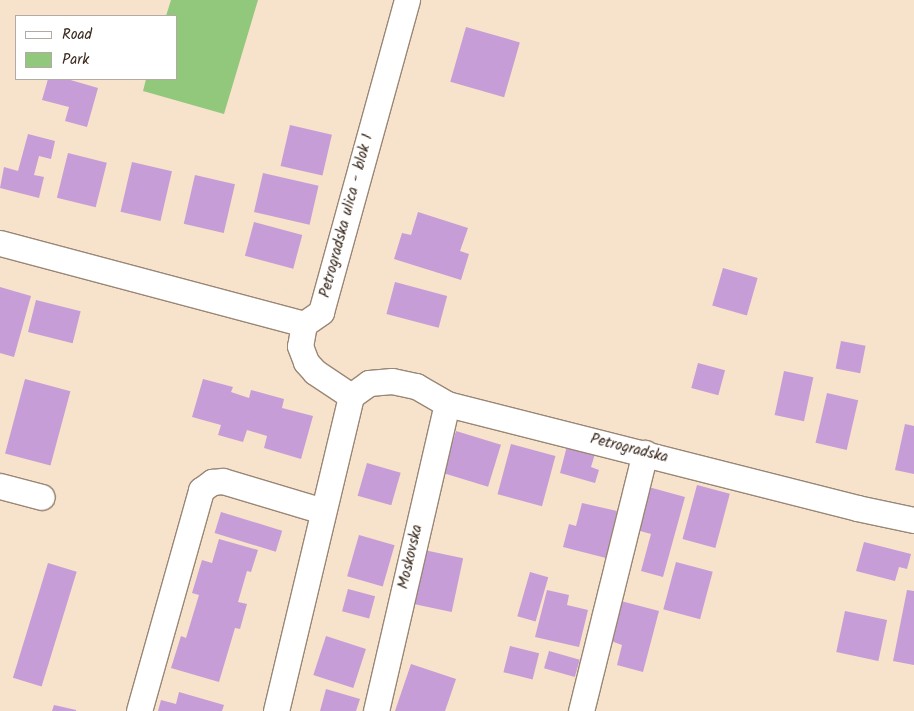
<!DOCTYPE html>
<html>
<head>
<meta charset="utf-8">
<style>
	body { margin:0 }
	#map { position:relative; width:914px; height:711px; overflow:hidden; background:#f7e2cc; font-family:Kalam,sans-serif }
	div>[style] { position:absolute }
	.green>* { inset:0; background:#91c87b }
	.building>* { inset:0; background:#c69dd6; transform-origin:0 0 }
	.roads { filter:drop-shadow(1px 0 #998675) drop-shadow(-1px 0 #998675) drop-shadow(0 1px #998675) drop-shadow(0 -1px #998675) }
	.minor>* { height:25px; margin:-12.5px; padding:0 12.5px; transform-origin:12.5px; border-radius:12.5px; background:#fff }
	span { translate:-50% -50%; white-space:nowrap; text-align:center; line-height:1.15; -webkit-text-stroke:4.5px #fff; paint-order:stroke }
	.street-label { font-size:15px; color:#3b2a1e }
	.legend { position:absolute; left:15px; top:15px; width:162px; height:65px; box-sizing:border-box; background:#fff; border:1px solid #b1aaa5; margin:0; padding:6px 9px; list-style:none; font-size:15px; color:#3b2a1e }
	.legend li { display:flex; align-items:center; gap:10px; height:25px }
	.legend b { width:25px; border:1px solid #b1aaa5 }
</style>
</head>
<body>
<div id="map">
	<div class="green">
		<div style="clip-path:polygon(171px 0,258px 0,224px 114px,143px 91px,146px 79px,176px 79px,176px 16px,166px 16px)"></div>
	</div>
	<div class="building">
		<div style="left:466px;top:27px;width:56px;height:57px;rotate:16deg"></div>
		<div style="clip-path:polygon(48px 79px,67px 79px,98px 88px,87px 127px,65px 121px,69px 107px,42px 100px)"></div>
		<div style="left:290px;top:125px;width:43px;height:42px;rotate:13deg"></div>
		<div style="clip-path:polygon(28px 134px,55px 141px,51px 159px,39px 156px,34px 175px,44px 177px,39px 198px,0 188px,4px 167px,18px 171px)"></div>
		<div style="left:68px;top:153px;width:40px;height:46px;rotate:14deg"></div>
		<div style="left:132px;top:162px;width:41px;height:51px;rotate:13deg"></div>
		<div style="left:263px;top:173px;width:57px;height:40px;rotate:13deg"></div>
		<div style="left:195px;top:175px;width:41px;height:50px;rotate:13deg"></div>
		<div style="clip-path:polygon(418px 212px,468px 228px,460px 251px,469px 254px,461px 280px,394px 259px,402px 233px,411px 235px)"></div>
		<div style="left:254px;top:222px;width:50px;height:35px;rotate:15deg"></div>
		<div style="left:723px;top:268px;width:36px;height:39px;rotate:16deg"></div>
		<div style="left:395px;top:282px;width:54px;height:33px;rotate:15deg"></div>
		<div style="clip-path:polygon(0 287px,31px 296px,14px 357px,0 353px)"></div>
		<div style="left:36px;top:300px;width:46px;height:33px;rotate:14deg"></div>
		<div style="left:841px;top:341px;width:25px;height:28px;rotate:11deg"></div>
		<div style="left:698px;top:363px;width:28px;height:26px;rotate:15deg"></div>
		<div style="left:784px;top:371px;width:30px;height:45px;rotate:12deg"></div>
		<div style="left:25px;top:379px;width:47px;height:77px;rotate:15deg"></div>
		<div style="clip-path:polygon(203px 379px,233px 387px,231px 392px,249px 398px,251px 390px,284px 399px,282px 408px,313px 416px,301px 459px,264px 448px,267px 436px,247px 430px,243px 442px,218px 435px,221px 425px,192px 417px)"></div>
		<div style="left:827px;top:393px;width:32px;height:51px;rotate:13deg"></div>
		<div style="clip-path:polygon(905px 424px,914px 426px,914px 474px,895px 470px)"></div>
		<div style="left:456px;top:431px;width:47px;height:44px;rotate:17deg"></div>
		<div style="left:511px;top:444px;width:46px;height:52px;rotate:15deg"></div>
		<div style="clip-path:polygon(567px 446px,595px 454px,591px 467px,599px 470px,595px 483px,560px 473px)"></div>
		<div style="left:367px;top:463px;width:35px;height:34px;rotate:16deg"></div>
		<div style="left:697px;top:485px;width:34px;height:56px;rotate:15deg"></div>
		<div style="clip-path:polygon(645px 486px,685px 497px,663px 577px,641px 571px,651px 534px,633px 529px)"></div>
		<div style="clip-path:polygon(582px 503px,617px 511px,606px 558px,563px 547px,569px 524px,576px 526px)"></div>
		<div style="left:221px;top:512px;width:64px;height:22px;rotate:17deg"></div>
		<div style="left:359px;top:535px;width:37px;height:43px;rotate:16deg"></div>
		<div style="clip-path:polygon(219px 539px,258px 550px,251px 572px,247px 571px,238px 602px,247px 604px,240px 629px,235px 628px,219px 682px,171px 668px,181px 636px,186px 638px,199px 595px,192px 593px,202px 560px,212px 563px)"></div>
		<div style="clip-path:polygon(864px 542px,911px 554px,907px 569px,899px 567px,895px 581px,856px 571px)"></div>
		<div style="left:424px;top:550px;width:40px;height:55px;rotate:12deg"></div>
		<div style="left:676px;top:562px;width:38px;height:49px;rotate:15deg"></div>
		<div style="left:48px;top:563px;width:30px;height:120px;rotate:17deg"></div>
		<div style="left:530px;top:572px;width:19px;height:46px;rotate:16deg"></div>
		<div style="left:348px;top:589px;width:28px;height:23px;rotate:15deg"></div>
		<div style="clip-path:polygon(547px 590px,569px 595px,567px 605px,588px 610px,579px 647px,535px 637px)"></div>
		<div style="clip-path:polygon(907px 590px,914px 591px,914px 665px,893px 661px)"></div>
		<div style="clip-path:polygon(621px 601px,659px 611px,643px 672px,617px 665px,622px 645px,611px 641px)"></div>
		<div style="left:845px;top:611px;width:43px;height:42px;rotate:12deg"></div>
		<div style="left:326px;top:636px;width:42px;height:41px;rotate:18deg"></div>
		<div style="left:510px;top:646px;width:30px;height:27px;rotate:14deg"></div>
		<div style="left:549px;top:651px;width:32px;height:18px;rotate:16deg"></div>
		<div style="clip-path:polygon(411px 664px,456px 679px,445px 711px,395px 711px)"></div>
		<div style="clip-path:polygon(326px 689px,360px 699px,356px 711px,320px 711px)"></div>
		<div style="clip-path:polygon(179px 692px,224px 705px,222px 711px,158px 711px,161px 700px,176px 704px)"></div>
		<div style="clip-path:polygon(54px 705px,76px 710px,76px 711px,52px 711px)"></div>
	</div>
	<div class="roads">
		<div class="minor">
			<div style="left:0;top:243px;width:315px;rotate:14.9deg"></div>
			<div style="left:304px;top:324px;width:21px;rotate:-35deg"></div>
			<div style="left:321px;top:312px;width:324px;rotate:-74.6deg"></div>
			<div style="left:304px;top:324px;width:22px;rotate:100deg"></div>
			<div style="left:300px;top:346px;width:17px;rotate:69deg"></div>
			<div style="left:306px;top:362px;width:13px;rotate:48deg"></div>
			<div style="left:315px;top:372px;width:43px;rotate:33.7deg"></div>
			<div style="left:0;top:486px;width:43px;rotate:14.7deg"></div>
			<div style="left:139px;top:711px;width:230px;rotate:-74.3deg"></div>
			<div style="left:201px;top:490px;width:14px;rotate:-36deg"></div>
			<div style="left:212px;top:482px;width:11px;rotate:-5deg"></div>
			<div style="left:223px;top:481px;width:104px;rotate:16.7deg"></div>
			<div style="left:276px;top:711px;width:324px;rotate:-76.6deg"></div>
			<div style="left:351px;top:396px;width:22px;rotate:-36deg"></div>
			<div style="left:369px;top:383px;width:23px;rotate:-5deg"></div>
			<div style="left:392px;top:381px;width:25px;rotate:12deg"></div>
			<div style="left:416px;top:386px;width:36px;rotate:30deg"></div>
			<div style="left:447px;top:404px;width:423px;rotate:14.2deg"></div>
			<div style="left:857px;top:508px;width:58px;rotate:11.9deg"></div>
			<div style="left:376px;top:711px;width:315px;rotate:-77deg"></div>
			<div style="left:581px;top:711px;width:266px;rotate:-76.1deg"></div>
		</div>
	</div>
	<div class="street-label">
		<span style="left:347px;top:216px;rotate:-75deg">Petrogradska ulica - blok 1</span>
		<span style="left:629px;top:449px;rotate:14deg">Petrogradska</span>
		<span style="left:411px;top:557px;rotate:-77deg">Moskovska</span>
	</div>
	<ul class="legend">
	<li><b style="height:6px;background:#fff"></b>Road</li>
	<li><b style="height:14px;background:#91c87b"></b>Park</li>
	</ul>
</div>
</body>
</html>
